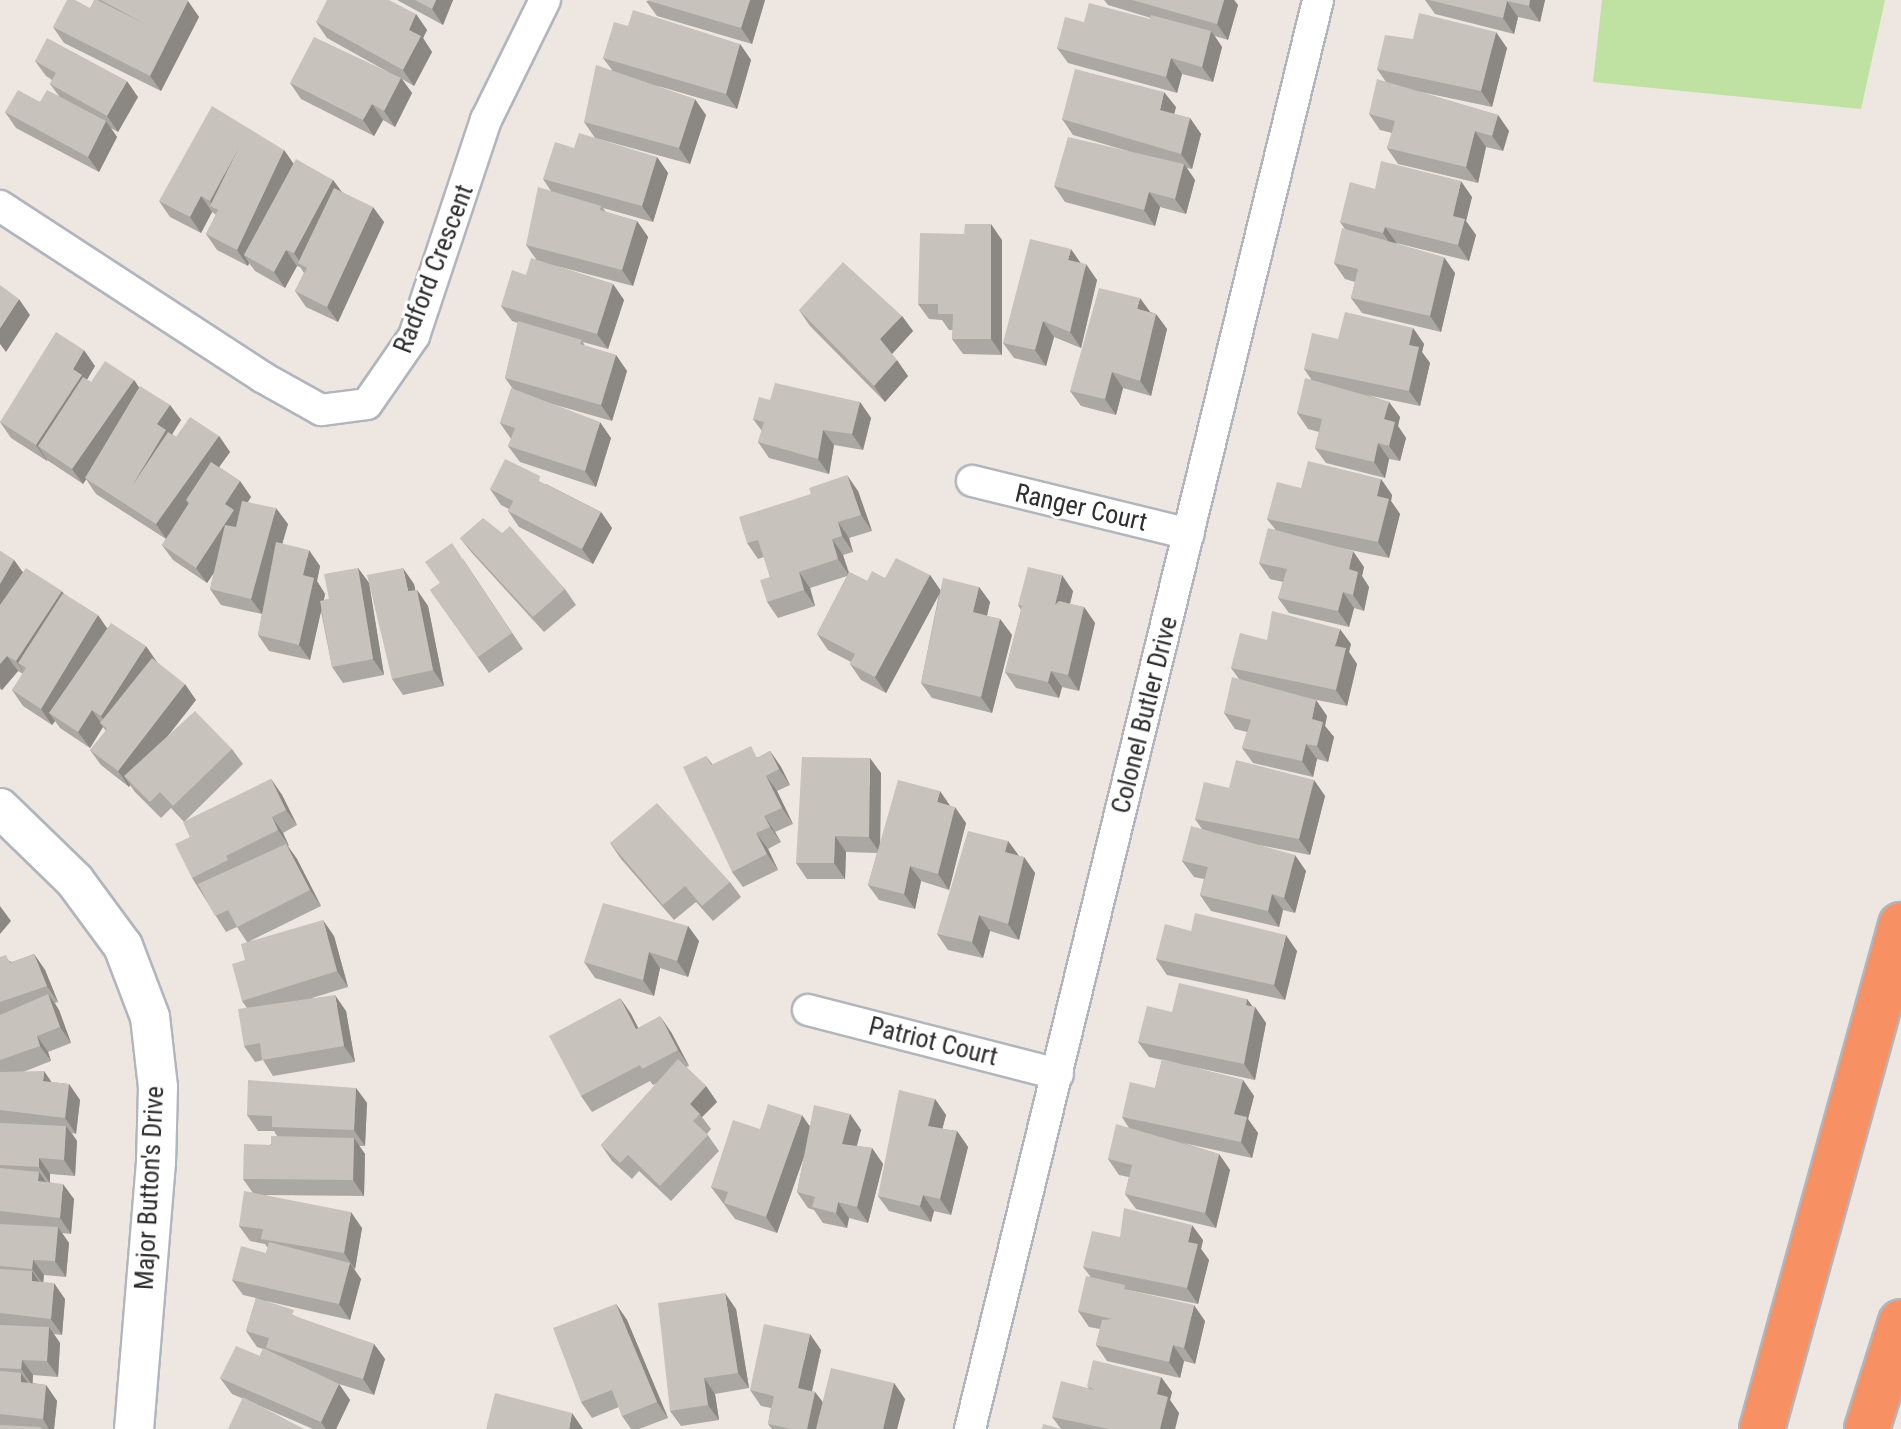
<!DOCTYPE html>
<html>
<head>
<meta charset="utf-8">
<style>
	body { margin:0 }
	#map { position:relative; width:1901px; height:1429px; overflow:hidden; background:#eee7e1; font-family:"Roboto Condensed",sans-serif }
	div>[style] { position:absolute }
	.green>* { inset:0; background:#bfe1a1 }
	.roads { filter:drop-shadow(2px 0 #b1b5bd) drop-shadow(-2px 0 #b1b5bd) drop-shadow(0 2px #b1b5bd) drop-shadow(0 -2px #b1b5bd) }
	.minor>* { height:30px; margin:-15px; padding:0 15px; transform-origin:15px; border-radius:15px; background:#fff }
	.tertiary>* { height:38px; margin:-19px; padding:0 19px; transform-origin:19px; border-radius:19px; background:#fff }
	.motorway>* { height:44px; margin:-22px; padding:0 22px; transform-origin:22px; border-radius:22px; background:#f79164 }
	.wall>* { inset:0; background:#aba7a2 }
	.shaded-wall>* { inset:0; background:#8b8884 }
	.building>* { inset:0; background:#c7c2bc }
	span { translate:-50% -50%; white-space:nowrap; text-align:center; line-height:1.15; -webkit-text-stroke:6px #fff; paint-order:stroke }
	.street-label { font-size:26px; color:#2e2e2e }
</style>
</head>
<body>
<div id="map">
	<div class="green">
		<div style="clip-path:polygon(1602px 0,1885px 0,1861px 109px,1593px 82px)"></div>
	</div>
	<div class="roads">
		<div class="minor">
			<div style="left:0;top:206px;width:313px;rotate:33.1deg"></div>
			<div style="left:262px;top:377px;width:68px;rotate:29.2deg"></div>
			<div style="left:321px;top:410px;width:46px;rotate:-7.4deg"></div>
			<div style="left:367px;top:404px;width:83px;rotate:-55.3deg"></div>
			<div style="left:414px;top:336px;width:228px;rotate:-71.6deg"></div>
			<div style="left:486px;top:120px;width:134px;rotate:-63.8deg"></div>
			<div style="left:972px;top:481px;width:223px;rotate:13.7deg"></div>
			<div style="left:808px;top:1010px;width:258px;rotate:14.4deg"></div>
			<div style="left:970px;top:1429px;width:1471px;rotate:-76.31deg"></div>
		</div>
		<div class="tertiary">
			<div style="left:0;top:808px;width:105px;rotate:44.2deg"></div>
			<div style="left:75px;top:881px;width:81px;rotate:53.6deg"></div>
			<div style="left:123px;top:946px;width:76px;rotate:69.2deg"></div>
			<div style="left:150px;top:1017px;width:70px;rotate:83.5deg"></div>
			<div style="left:158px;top:1087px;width:75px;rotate:91.5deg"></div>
			<div style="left:156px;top:1162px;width:268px;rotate:94.7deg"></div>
		</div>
		<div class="motorway">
			<div style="left:1762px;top:1429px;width:523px;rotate:-74.58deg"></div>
			<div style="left:1867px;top:1429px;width:112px;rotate:-72.4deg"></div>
		</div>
	</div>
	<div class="wall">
		<div style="clip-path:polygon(98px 0,187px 0,199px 17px,161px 91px,64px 43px,53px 27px,90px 8px)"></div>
		<div style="clip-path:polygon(397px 0,453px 0,443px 25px)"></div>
		<div style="clip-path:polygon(765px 0,752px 44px,657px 16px,646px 1px)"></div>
		<div style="clip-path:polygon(1104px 0,1234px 0,1238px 5px,1228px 40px,1215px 36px,1222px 47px,1213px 82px,1182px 74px,1177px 93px,1068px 63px,1057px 48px,1084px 22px,1150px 19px,1151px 18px,1108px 5px)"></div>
		<div style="clip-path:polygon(1425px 0,1545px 0,1540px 22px,1518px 17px,1514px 34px,1435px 14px)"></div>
		<div style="clip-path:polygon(416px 14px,427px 30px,423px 38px,432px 52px,414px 86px,402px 79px,412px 93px,395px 127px,383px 120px,374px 136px,301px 99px,290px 83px,388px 72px,327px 38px,316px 22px)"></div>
		<div style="clip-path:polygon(628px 26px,740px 44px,751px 60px,737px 109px,658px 86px,706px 115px,690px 164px,595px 138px,584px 122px,612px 70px,603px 58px)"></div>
		<div style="clip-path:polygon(1413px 39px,1507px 48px,1492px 107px,1416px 91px,1498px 115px,1509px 131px,1503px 151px,1486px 147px,1478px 183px,1398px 164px,1387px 148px,1392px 133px,1380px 130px,1369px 114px,1386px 82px,1377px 69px)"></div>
		<div style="clip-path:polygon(35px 61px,138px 97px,118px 132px,111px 128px,117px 137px,99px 172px,16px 128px,5px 112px,59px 96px,50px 84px,52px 80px,46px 76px)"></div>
		<div style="clip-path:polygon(1176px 107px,1174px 114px,1190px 118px,1201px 134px,1192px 169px,1187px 168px,1195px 180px,1186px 214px,1160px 207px,1155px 226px,1065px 202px,1054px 186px,1128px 151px,1073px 135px,1062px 119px)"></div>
		<div style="clip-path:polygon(574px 148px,657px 157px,668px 173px,653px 222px,603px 208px,606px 212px,637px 221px,648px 237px,633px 286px,553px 265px,613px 284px,624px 300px,608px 349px,583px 342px,585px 346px,616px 355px,627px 371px,612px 421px,552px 404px,611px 438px,596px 487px,520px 462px,508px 446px,511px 439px,500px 423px,513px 389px,505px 378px,518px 323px,512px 321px,501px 306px,526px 275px,536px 259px,526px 245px,551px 191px,543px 179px)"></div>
		<div style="clip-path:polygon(284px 150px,293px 163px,333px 180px,341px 191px,384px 222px,338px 322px,306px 307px,295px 291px,304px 273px,300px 267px,297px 266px,285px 288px,255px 271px,249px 263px,248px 266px,217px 250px,206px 234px,216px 215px,215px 214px,212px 212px,201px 233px,170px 217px,159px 201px)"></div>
		<div style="clip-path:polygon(1375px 189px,1472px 197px,1466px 221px,1476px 235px,1469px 261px,1396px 243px,1455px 273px,1441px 332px,1362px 313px,1351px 298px,1355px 282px,1345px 279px,1334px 263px,1345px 229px,1340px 222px)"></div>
		<div style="clip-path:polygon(1002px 240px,1002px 355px,963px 354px,952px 339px,953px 330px,949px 330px,942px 320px,929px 319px,918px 304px)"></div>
		<div style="clip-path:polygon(1081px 263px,1097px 280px,1081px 348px,1054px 337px,1046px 366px,1014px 358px,1003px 343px)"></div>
		<div style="clip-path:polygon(799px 310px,902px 316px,913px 331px,892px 354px,908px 376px,885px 402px,810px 326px)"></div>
		<div style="clip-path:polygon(1151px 312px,1156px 314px,1167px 329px,1151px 396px,1123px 388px,1116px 415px,1081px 406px,1070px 391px)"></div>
		<div style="clip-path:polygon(1413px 328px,1424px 344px,1422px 352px,1430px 363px,1420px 406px,1367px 395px,1389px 402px,1400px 417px,1398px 426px,1406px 438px,1400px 461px,1389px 459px,1385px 478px,1326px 463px,1315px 448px,1319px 432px,1308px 429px,1297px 413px,1311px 379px,1304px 369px,1338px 339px)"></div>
		<div style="clip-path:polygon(95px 366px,87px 380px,91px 382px,134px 380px,139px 388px,170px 405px,181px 420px,172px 434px,176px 437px,219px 436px,230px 452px,219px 467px,240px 481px,251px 497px,248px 502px,288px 524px,282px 544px,320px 566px,317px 581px,325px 594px,324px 600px,329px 599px,358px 568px,369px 583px,384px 675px,343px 683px,332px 667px,321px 611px,310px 660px,269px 651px,258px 635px,262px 614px,221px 605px,210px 589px,214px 573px,207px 583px,173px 560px,162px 545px,166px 539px,96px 494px,86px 479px,83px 484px,47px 460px,47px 461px,11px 438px,0 422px)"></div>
		<div style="clip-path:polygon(770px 400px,860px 402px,871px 418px,863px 450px,834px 445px,829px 474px,769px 458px,758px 442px,762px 431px,753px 419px)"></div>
		<div style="clip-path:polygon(1381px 479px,1392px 495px,1391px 501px,1400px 514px,1389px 558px,1336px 547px,1364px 567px,1362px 576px,1369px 587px,1364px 611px,1354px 608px,1349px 627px,1289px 613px,1278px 598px,1283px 582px,1270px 579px,1259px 563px,1275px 529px,1267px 519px,1301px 488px)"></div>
		<div style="clip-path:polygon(546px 484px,601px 512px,612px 528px,593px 564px,519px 527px,508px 511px,509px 509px,501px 505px,490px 489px)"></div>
		<div style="clip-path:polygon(858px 491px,872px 531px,849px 538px,853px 552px,843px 555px,849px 572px,867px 581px,885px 578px,930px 575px,940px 590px,979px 587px,990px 602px,987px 616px,1000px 619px,1012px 635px,992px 713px,932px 698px,921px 683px,939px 594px,886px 693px,861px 680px,850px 664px,851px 662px,828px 650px,817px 634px,847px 576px,810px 588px,815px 606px,778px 618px,767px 602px,770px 577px,764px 557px,758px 559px,747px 543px)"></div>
		<div style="clip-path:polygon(502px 533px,565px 589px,576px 605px,544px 632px,472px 553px,460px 538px)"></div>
		<div style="clip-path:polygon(0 551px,14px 560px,23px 572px,63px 593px,107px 628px,157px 662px,196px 700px,167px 737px,232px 749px,243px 764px,184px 822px,271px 779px,282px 795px,297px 825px,283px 833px,289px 846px,288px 846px,297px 859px,321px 906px,250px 941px,334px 936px,348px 987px,312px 998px,346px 1011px,355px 1062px,273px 1076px,263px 1060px,255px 1062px,244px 1046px,247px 1008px,242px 1001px,247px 942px,237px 927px,226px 932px,192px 878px,190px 837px,184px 822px,171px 808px,161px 818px,135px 792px,130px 785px,129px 787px,101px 765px,90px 750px,106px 731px,103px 727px,90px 748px,60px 728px,55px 721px,52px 725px,23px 706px,12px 690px,23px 674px,18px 671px,2px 690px,0 689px)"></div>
		<div style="clip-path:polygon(463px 559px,523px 649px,489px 673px,430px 590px,440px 583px)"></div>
		<div style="clip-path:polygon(414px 584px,415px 590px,417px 590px,428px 606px,444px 686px,403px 695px,392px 679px)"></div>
		<div style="clip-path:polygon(1073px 591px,1070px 604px,1084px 607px,1095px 623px,1079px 691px,1062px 687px,1059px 698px,1016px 688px,1005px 672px,1021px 610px,1018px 605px)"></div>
		<div style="clip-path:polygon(1267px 640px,1351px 644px,1349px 652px,1357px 664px,1347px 706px,1302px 697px,1316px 700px,1327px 716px,1325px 726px,1334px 737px,1328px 762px,1317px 759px,1313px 777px,1253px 763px,1242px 748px,1247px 732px,1235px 729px,1224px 713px,1239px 679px,1231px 668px)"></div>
		<div style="clip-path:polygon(770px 751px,781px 767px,790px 785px,777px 791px,793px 824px,775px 832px,781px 842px,768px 849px,778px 870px,743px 887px,732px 872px,706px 756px,713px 765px,759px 757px)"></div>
		<div style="clip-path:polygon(881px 773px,880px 843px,949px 805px,966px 823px,949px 890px,921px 881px,915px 909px,879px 900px,868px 885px,877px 853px,846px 852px,845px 879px,807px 879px,796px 863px)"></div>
		<div style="clip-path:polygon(1314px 780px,1325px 796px,1310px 855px,1259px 845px,1306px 871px,1295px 913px,1283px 910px,1279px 927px,1211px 911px,1200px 895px,1204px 879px,1194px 877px,1182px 861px,1202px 829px,1195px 819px,1229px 788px)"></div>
		<div style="clip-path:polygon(1008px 841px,1019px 856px,1024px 857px,1035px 873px,1019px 940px,990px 931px,983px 958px,948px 950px,937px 934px)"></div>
		<div style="clip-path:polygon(610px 843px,730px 882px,741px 897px,713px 921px,696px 902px,674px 920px,621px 859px)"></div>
		<div style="clip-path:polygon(688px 926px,699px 941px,688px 977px,660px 968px,654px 996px,595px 978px,584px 962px)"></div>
		<div style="clip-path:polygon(1191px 931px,1297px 951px,1285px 1000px,1167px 975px,1156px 959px)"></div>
		<div style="clip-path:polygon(34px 954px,45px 970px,58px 1002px,55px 1003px,59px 1010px,71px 1043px,48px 1052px,51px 1061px,23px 1072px,51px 1082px,69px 1084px,80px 1100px,76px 1134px,72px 1133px,77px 1141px,75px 1176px,50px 1174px,50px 1182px,74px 1199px,71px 1234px,62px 1233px,69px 1243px,66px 1277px,44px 1275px,43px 1282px,65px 1299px,62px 1335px,54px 1334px,60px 1343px,58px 1377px,33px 1375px,33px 1383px,46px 1385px,57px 1401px,54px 1429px,0 1429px,0 957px,12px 962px)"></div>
		<div style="clip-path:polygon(620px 998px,631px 1014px,638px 1028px,671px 1032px,689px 1066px,686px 1067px,706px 1086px,717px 1102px,702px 1117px,711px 1129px,707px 1134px,719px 1151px,671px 1201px,639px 1171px,632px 1179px,612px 1161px,601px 1145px,657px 1083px,653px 1085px,650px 1081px,592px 1112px,581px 1096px)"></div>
		<div style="clip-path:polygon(1247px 999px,1252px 1006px,1255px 1007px,1266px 1023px,1255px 1080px,1184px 1065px,1243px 1080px,1254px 1096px,1248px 1119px,1258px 1133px,1252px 1158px,1183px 1143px,1219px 1154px,1230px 1170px,1216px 1228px,1136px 1209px,1125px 1194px,1129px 1177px,1119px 1175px,1108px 1159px,1129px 1128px,1122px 1117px,1155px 1088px,1162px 1060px,1149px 1057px,1138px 1042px,1172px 1012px)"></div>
		<div style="clip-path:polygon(356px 1088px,367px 1103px,365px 1146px,359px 1146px,365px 1154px,364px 1196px,265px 1195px,362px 1228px,355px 1269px,353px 1268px,361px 1279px,350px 1320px,266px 1301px,299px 1318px,374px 1344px,385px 1359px,374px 1395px,339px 1384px,350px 1400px,336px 1429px,313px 1429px,232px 1394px,220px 1378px,260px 1356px,263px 1349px,257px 1347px,246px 1331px,256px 1298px,243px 1295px,232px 1280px,266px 1253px,268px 1248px,265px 1244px,250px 1241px,239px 1226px,253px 1193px,243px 1179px,277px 1136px,274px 1131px,258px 1131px,247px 1115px)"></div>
		<div style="clip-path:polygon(935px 1099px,946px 1115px,942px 1129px,957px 1131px,968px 1147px,951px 1215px,934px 1211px,931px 1222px,889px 1211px,878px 1196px)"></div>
		<div style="clip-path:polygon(850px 1114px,861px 1130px,857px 1146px,872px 1148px,883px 1164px,868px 1223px,849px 1218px,847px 1228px,823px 1223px,814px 1210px,808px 1208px,797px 1192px,804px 1157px,777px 1233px,735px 1219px,711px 1187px,760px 1129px,810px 1126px)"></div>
		<div style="clip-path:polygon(1120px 1237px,1203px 1240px,1201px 1249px,1209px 1260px,1198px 1304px,1128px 1290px,1205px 1321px,1195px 1364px,1184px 1361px,1180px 1378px,1107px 1361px,1096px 1345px,1100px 1329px,1089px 1327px,1078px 1311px,1090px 1276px,1083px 1267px)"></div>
		<div style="clip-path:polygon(616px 1304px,627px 1320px,668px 1418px,639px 1429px,631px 1429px,622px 1416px,619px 1407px,592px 1418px,581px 1402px)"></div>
		<div style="clip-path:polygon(736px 1309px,749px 1388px,715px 1394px,719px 1420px,681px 1426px,670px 1411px)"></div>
		<div style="clip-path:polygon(821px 1350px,812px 1391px,815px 1392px,823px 1402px,894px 1383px,905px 1399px,897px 1429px,772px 1429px,768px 1424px,771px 1408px,761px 1406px,750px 1390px)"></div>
		<div style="clip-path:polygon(1161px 1377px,1172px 1392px,1170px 1400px,1179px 1413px,1175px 1429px,1042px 1429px,1061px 1429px,1052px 1417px,1089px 1388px,1087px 1386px)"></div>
	</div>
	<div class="shaded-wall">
		<div style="clip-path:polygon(436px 0,453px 0,443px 25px,432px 9px)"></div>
		<div style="clip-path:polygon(750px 0,765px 0,752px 44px,741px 28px)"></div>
		<div style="clip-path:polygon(1224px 0,1234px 0,1238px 5px,1228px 40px,1217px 24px)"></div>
		<div style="clip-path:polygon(1530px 0,1545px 0,1540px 22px,1529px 6px)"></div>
		<div style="clip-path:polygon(188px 1px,199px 17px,161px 91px,150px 76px)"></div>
		<div style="clip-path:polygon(1507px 1px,1518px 17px,1514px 34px,1503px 18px)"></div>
		<div style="clip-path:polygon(416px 14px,427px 30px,423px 38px,432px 52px,414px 86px,403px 70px,409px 30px)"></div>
		<div style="clip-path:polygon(1211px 31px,1222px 47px,1213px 82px,1202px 67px)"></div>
		<div style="clip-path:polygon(1496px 32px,1507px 48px,1492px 107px,1481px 91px)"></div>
		<div style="clip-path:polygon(740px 44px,751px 60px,737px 109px,726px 94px)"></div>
		<div style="clip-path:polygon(1171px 58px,1182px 74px,1177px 93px,1166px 77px)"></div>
		<div style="clip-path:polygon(401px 78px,412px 93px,395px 127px,384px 111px)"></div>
		<div style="clip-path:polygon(127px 81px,138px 97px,118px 132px,107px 116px)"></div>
		<div style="clip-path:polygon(1164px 92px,1176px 107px,1171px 126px,1160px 110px)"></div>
		<div style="clip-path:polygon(695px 99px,706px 115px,690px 164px,679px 148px)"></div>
		<div style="clip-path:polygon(372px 104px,383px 120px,374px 136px,363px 120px)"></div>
		<div style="clip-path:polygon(1498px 115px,1509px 131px,1503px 151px,1492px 136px)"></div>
		<div style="clip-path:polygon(1190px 118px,1201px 134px,1192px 169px,1181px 154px)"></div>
		<div style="clip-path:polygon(106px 121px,117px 137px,99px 172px,88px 157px)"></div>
		<div style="clip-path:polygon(1475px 131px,1486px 147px,1478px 183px,1466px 167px)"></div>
		<div style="clip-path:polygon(240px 145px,218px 210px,216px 209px,210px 201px)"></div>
		<div style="clip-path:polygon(284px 150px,295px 166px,244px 255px,249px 263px,248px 266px,237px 250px)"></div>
		<div style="clip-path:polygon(657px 157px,668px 173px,653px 222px,642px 206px)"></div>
		<div style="clip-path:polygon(1184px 164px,1195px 180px,1186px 214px,1175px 199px)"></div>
		<div style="clip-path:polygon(333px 180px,344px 195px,302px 265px,294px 253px)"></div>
		<div style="clip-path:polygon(1461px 181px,1472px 197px,1466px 221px,1476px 235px,1469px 261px,1458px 245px,1453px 216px)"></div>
		<div style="clip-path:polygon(1149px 192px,1160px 207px,1155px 226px,1144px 210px)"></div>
		<div style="clip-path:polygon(201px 196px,212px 212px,201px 233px,190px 217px)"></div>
		<div style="clip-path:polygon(373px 207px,384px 222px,338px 322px,327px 307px)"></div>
		<div style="clip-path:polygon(637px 221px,648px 237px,633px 286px,622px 270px)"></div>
		<div style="clip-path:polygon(991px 224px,1002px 240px,1002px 355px,991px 339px)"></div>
		<div style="clip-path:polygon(1385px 227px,1396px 242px,1394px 249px,1383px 233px)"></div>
		<div style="clip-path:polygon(1071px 249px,1082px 265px,1068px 260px)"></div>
		<div style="clip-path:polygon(286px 250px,297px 266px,285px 288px,274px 272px)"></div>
		<div style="clip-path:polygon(1444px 257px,1455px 273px,1441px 332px,1430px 316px)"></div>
		<div style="clip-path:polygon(1086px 264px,1097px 280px,1081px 348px,1070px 332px)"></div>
		<div style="clip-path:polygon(613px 284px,624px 300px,608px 349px,597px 334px)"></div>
		<div style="clip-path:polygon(1140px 298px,1151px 313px,1137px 309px)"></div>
		<div style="clip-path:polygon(19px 299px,30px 315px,6px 352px,0 344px,0 328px)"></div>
		<div style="clip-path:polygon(1156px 314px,1167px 329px,1151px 396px,1140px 381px)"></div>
		<div style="clip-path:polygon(902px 316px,913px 331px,891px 355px,880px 339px)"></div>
		<div style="clip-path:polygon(1043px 321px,1054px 337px,1046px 366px,1035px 350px)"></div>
		<div style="clip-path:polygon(1413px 328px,1424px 344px,1422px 352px,1430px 363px,1420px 406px,1409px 391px,1409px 345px)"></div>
		<div style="clip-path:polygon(84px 350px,95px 366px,86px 381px,38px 446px,47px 460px,47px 461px,36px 445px,73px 369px)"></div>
		<div style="clip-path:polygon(616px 355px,627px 371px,612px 421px,601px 405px)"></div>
		<div style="clip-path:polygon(897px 360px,908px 376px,885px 402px,874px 386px)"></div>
		<div style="clip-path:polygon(1112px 372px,1123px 388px,1116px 415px,1105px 399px)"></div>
		<div style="clip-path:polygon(134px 380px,145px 396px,83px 484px,72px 469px)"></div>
		<div style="clip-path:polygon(860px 402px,871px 418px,863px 450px,852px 434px)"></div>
		<div style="clip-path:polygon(1389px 402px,1400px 417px,1398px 426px,1406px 438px,1400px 461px,1389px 446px,1384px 419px)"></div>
		<div style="clip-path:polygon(170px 405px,181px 420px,171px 436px,132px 486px,157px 424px)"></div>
		<div style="clip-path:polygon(600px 422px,611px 438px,596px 487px,585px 471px)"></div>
		<div style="clip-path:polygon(823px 430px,834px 445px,829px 474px,818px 459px)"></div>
		<div style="clip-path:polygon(219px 436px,230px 452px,191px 506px,186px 500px,190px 507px,167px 540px,156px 524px)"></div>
		<div style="clip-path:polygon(1378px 443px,1389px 459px,1385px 478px,1374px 462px)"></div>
		<div style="clip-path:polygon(847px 475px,858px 491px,872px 531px,861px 515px)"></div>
		<div style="clip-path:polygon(1381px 479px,1392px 495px,1391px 501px,1400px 514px,1389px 558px,1378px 542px,1377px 496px)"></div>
		<div style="clip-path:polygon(240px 481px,251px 497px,238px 516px,245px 526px,207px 583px,196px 568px,225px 504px)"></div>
		<div style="clip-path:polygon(276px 508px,288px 524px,262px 614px,251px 599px)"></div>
		<div style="clip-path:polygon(601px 512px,612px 528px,593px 564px,582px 549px)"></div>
		<div style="clip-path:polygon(838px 522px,849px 538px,853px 552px,842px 536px)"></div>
		<div style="clip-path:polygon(832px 539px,843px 555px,849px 575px,838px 559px)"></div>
		<div style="clip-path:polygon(309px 550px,320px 566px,317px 581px,325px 594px,310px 660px,299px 645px,303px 575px)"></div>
		<div style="clip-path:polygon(1353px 551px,1364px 567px,1362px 576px,1369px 587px,1364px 611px,1353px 595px,1349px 569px)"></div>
		<div style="clip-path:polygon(14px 560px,25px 576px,0 618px,0 584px)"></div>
		<div style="clip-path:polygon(358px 568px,369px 583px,384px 675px,373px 659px)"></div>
		<div style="clip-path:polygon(403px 568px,414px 584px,419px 607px,408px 591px)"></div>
		<div style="clip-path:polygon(799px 572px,810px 588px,815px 606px,804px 590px)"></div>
		<div style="clip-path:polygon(930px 575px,941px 591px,886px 693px,875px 677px)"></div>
		<div style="clip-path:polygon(1062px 575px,1073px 591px,1066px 620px,1055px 605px)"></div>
		<div style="clip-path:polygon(979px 587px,990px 602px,984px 628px,973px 612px)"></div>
		<div style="clip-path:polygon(417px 590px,428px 606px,444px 686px,433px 670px)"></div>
		<div style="clip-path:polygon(62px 591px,73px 607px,26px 668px,18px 663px,27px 677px,16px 661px)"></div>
		<div style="clip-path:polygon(1343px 592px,1354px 608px,1349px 627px,1338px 611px)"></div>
		<div style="clip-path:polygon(1084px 607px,1095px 623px,1079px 691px,1068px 675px)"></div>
		<div style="clip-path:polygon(98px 615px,109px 631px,49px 713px,55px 721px,52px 725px,41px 709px)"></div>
		<div style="clip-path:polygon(1000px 619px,1012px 635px,992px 713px,981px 697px)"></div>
		<div style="clip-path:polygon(1340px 629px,1351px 644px,1349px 652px,1357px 664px,1347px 706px,1336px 690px,1335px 646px)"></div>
		<div style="clip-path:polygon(146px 646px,157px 662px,112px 732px,101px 716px)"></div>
		<div style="clip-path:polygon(7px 656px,18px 671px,2px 690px,0 687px,0 664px)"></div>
		<div style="clip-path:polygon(1051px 671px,1062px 687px,1059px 698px,1048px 682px)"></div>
		<div style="clip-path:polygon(185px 684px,196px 700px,131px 783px,124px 776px,130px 785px,129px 787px,118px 771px)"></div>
		<div style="clip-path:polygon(1316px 700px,1327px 716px,1325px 726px,1334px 737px,1328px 762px,1317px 746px,1312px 719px)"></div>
		<div style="clip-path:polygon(92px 710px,103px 726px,100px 723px,103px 727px,90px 748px,78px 732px)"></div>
		<div style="clip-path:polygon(1306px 744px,1317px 759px,1313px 777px,1302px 761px)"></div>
		<div style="clip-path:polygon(770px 751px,781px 767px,790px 785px,779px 769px)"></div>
		<div style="clip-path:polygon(870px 758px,881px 773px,880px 853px,869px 837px)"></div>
		<div style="clip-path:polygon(766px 776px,777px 791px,793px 824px,782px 808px)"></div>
		<div style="clip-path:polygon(271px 779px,282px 795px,297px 825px,286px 810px)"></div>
		<div style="clip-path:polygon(1314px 780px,1325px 796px,1310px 855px,1299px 839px)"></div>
		<div style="clip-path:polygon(940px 791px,951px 807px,937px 802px)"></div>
		<div style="clip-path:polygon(955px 807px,966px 823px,949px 890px,938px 874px)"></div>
		<div style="clip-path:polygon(764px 816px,775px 832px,781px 842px,770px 827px)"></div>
		<div style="clip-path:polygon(272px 817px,283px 833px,289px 846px,278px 830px)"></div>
		<div style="clip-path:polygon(756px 833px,768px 849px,778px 870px,767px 854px)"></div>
		<div style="clip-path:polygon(835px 836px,846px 852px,845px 879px,834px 863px)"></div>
		<div style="clip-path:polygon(1008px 841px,1019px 856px,1005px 852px)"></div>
		<div style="clip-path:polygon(286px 844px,297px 859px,321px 906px,310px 890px)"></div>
		<div style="clip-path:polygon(1295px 855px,1306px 871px,1295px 913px,1284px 898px)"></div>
		<div style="clip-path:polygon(1024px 857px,1035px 873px,1019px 940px,1008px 924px)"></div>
		<div style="clip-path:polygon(910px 866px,921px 881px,915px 909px,904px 894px)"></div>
		<div style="clip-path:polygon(1272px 894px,1283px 910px,1279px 927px,1268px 911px)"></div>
		<div style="clip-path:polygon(0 906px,11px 921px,0 934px)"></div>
		<div style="clip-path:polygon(979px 915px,990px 931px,983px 958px,972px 942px)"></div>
		<div style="clip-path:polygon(323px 920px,334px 936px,348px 987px,337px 971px)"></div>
		<div style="clip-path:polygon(688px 926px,699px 941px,688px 977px,677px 961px)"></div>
		<div style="clip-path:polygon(1286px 935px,1297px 951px,1285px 1000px,1274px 985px)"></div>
		<div style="clip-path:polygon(649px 952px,660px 968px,654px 996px,643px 980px)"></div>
		<div style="clip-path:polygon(34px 954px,45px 970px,58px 1002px,47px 986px)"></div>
		<div style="clip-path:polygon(48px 994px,59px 1010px,71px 1043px,60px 1027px)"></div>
		<div style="clip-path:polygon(335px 995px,346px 1011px,355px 1062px,344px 1046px)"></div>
		<div style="clip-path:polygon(620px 998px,631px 1014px,647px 1045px,636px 1029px)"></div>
		<div style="clip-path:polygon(1247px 999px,1255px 1010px,1255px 1007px,1266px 1023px,1255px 1080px,1244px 1064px)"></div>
		<div style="clip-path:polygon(660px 1016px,671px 1032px,689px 1066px,678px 1050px)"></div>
		<div style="clip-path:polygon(37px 1036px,48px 1052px,51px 1061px,40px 1046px)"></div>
		<div style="clip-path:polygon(44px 1071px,55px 1087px,43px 1081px)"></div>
		<div style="clip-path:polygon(1243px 1080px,1254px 1096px,1248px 1119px,1258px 1133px,1252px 1158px,1241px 1142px,1234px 1114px)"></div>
		<div style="clip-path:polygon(69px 1084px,80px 1100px,76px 1134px,65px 1118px)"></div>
		<div style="clip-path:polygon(706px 1086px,717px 1102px,702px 1117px,690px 1104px)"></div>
		<div style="clip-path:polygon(356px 1088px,367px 1103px,365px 1146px,354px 1130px)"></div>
		<div style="clip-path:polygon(935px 1099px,946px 1115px,939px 1142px,928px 1126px)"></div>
		<div style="clip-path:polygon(850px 1114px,861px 1130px,853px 1159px,842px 1144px)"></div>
		<div style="clip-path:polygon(802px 1115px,813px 1131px,777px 1233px,766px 1217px)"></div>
		<div style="clip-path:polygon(66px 1126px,77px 1141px,75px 1176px,64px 1160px)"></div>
		<div style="clip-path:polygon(957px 1131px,968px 1147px,951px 1215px,940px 1199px)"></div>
		<div style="clip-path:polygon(354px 1138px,365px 1154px,364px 1196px,353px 1180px)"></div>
		<div style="clip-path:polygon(872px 1148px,883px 1164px,868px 1223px,857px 1207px)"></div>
		<div style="clip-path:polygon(1219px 1154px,1230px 1170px,1216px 1228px,1205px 1213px)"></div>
		<div style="clip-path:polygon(39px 1158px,50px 1174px,50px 1183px,39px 1167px)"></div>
		<div style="clip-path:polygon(39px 1172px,50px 1188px,38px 1181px)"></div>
		<div style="clip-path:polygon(63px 1184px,74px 1199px,71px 1234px,60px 1218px)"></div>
		<div style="clip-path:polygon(923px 1195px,934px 1211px,931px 1222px,920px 1206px)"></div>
		<div style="clip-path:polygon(838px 1202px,849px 1218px,847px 1228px,836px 1213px)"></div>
		<div style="clip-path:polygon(351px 1212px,362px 1228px,355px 1269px,344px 1253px)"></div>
		<div style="clip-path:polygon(1192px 1225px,1203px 1240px,1201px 1249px,1209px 1260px,1198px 1304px,1187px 1288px,1188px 1242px)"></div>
		<div style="clip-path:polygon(58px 1227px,69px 1243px,66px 1277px,55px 1261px)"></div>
		<div style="clip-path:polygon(33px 1260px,44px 1275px,43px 1284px,32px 1269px)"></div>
		<div style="clip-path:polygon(350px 1263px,361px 1279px,350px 1320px,339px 1304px)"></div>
		<div style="clip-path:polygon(32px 1271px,43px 1287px,32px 1281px)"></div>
		<div style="clip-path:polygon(54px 1283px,65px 1299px,62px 1335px,51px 1319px)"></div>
		<div style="clip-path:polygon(725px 1293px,736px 1309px,749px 1388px,738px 1373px)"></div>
		<div style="clip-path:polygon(616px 1304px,627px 1320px,668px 1418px,657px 1402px)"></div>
		<div style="clip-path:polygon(1194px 1305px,1205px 1321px,1195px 1364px,1184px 1348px)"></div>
		<div style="clip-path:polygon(49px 1327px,60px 1343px,58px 1377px,47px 1361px)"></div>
		<div style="clip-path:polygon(810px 1334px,821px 1350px,809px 1404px,798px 1388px)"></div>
		<div style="clip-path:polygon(374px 1344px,385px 1359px,374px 1395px,363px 1379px)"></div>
		<div style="clip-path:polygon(1173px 1345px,1184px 1361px,1180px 1378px,1169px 1362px)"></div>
		<div style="clip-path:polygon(22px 1360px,33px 1375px,32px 1385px,21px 1369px)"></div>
		<div style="clip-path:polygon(21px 1373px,32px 1389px,21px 1382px)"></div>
		<div style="clip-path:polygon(1161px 1377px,1172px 1392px,1170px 1400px,1179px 1413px,1175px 1429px,1160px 1429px,1157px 1394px)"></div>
		<div style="clip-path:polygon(704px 1378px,715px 1394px,719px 1420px,708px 1405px)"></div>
		<div style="clip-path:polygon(894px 1383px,905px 1399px,897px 1429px,883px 1429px)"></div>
		<div style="clip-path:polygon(339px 1384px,350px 1400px,336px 1429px,326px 1429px,321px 1422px)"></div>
		<div style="clip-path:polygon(46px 1385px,57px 1401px,54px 1429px,49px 1429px,43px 1419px)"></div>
		<div style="clip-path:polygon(815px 1392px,826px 1407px,821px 1429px,807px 1429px)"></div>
		<div style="clip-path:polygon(572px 1413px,583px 1429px,569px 1429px)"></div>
	</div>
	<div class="building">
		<div style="clip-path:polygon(67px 0,75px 0,90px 8px,94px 0,97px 0,145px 24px,101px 0,187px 0,188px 1px,150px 76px,53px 27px)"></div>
		<div style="clip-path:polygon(327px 0,389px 0,416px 14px,409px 30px,421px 36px,403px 70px,316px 22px)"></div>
		<div style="clip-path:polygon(415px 0,436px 0,432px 9px)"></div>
		<div style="clip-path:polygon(646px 0,750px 0,741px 28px)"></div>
		<div style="clip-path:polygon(1132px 0,1224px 0,1217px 24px)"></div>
		<div style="clip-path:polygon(1429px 0,1530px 0,1529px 6px,1507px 1px,1503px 18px)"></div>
		<div style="clip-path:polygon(1089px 3px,1150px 19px,1151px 15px,1211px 31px,1202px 67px,1171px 58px,1166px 77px,1057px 48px,1065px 17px,1084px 22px)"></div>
		<div style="clip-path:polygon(633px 10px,740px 44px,726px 94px,603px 58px,614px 22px,628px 26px)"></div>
		<div style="clip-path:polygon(1419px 13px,1496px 32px,1481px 91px,1377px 69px,1385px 35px,1420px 40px,1413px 39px)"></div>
		<div style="clip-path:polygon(314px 37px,401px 78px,384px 111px,372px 104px,363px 120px,290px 83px)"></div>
		<div style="clip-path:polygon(47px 38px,127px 81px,107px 116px,50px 84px,56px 73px,35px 61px)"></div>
		<div style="clip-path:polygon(596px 65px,695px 99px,679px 148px,584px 122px)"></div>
		<div style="clip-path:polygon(1075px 69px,1164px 92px,1160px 110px,1190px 118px,1181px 154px,1062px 119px)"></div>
		<div style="clip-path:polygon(1377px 79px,1498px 115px,1492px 136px,1475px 131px,1466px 167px,1387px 148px,1395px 121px,1369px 114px)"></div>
		<div style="clip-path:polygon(18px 90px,40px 102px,47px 90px,106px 121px,88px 157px,5px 112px)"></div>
		<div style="clip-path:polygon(212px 106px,284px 150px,237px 250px,206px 234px,218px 210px,210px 206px,240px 145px,210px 201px,201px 196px,190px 217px,159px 201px)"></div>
		<div style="clip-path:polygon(579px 133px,657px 157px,642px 206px,543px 179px,555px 142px,574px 148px)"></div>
		<div style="clip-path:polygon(1068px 137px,1184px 164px,1175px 199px,1149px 192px,1144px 210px,1054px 186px)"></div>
		<div style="clip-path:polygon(296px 159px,333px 180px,294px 253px,286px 250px,274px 272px,244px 255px)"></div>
		<div style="clip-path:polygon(1381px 161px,1461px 181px,1453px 216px,1465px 219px,1458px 245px,1385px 227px,1383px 233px,1340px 222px,1350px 182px,1375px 189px)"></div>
		<div style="clip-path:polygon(538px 187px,601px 206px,600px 210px,637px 221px,622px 270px,526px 245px)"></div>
		<div style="clip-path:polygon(334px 188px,373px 207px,327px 307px,295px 291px,307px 268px,298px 263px)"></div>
		<div style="clip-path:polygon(965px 224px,991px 224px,991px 339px,952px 339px,953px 314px,938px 314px,938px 304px,918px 304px,920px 233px,964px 234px)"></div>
		<div style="clip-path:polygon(1342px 228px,1444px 257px,1430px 316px,1351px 298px,1358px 269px,1334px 263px)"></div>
		<div style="clip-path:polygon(1030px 239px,1071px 249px,1068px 260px,1086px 264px,1070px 332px,1043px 321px,1035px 350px,1003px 343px)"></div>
		<div style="clip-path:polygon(531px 258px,613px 284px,597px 334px,501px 306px,512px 270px,526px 275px)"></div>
		<div style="clip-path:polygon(843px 262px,902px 316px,880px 339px,897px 360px,874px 386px,799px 310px)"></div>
		<div style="clip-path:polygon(0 285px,19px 299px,0 328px)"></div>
		<div style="clip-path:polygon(1099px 288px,1140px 298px,1137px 309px,1156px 314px,1140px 381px,1112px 372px,1105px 399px,1070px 391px)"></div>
		<div style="clip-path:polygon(1345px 312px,1413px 328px,1409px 345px,1419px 347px,1409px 391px,1304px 369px,1312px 333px,1338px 339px)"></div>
		<div style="clip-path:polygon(518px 321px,582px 340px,580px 344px,616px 355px,601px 405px,505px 378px)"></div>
		<div style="clip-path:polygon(56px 332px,84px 350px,73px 369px,82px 375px,36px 445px,0 422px)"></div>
		<div style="clip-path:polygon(105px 361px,134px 380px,72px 469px,38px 446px,83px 377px,91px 382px)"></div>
		<div style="clip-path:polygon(1305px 378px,1389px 402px,1384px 419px,1395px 422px,1389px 446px,1378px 443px,1374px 462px,1315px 448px,1322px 419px,1297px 413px)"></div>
		<div style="clip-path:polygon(775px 383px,860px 402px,852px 434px,823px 430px,818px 459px,758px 442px,764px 422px,753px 419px,759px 397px,770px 400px)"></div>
		<div style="clip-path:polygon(140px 386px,170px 405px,157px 424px,166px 430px,132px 486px,168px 432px,176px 437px,190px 417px,219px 436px,156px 524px,85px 478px)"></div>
		<div style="clip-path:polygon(511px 388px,600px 422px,585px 471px,508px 446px,515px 428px,500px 423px)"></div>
		<div style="clip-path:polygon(505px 459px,540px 476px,539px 481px,601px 512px,582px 549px,508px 511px,513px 501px,490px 489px)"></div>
		<div style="clip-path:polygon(1308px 461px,1381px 479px,1377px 496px,1389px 499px,1378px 542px,1267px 519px,1277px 482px,1301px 488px)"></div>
		<div style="clip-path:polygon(211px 462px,240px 481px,225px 504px,234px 510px,196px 568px,162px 545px,189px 503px,186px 500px)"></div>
		<div style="clip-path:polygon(847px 475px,861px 515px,838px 522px,842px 536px,832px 539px,838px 559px,799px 572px,804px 590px,767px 602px,760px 580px,770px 577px,758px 540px,747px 543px,739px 517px,811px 494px,809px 488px)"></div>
		<div style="clip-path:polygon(242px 501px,276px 508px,251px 599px,210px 589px,225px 525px,236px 527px)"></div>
		<div style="clip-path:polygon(483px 518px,502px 533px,510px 526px,565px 589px,533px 617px,460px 538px)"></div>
		<div style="clip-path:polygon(1268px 528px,1353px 551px,1349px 569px,1358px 572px,1353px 595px,1343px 592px,1338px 611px,1278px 598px,1287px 569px,1259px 563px)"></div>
		<div style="clip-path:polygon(276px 542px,309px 550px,303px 575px,314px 578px,299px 645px,258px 635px)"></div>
		<div style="clip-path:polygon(452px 543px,512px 633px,478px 657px,430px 590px,440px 583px,425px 562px)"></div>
		<div style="clip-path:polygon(0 551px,14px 560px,0 584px)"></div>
		<div style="clip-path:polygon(896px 558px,930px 575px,875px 677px,850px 664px,855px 654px,817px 634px,849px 572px,867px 581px,872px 571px,885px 578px)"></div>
		<div style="clip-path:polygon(1028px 567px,1062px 575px,1055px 605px,1059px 601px,1084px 607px,1068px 675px,1051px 671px,1048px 682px,1005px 672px,1022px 606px,1018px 605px)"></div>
		<div style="clip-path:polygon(26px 568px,62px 591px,16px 661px,7px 656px,0 664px,0 605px)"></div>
		<div style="clip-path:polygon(358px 568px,373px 659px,332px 667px,320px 601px,329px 599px,324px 574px)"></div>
		<div style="clip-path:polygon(403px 568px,408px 591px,417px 590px,433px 670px,392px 679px,367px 575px)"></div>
		<div style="clip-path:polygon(943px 578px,979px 587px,973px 612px,1000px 619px,981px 697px,921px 683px)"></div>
		<div style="clip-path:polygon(63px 593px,98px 615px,41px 709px,12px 690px,26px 668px,18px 663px)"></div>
		<div style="clip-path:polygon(1272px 611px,1340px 629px,1335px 646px,1346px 648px,1336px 690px,1231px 668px,1240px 633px,1267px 640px)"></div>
		<div style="clip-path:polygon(111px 623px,146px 646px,101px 716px,92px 710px,78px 732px,49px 713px)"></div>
		<div style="clip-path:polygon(152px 658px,185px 684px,118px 771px,90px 750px,107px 729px,100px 723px)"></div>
		<div style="clip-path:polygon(1232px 677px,1316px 700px,1312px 719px,1323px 722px,1317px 746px,1306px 744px,1302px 761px,1242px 748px,1251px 720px,1224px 713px)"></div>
		<div style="clip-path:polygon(195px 711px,232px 749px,173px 806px,160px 792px,150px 802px,124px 776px)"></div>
		<div style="clip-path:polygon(751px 746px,757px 758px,770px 751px,779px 769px,766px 776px,782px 808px,764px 816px,770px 827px,756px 833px,767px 854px,732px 872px,683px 767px,706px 756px,711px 765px)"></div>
		<div style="clip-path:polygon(802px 757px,870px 758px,869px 837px,835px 836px,834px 863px,796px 863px)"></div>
		<div style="clip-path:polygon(1236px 760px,1314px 780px,1299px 839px,1195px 819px,1204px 782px,1229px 788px)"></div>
		<div style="clip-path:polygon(271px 779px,286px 810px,272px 817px,278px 830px,226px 856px,228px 860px,192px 878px,175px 844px,190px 837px,183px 822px)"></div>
		<div style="clip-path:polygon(898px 780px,940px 791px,937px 802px,955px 807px,938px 874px,910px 866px,904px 894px,868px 885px)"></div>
		<div style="clip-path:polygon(657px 803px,730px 882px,702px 906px,685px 886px,663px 905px,610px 843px)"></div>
		<div style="clip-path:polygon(1191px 826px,1295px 855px,1284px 898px,1272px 894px,1268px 911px,1200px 895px,1208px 867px,1182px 861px)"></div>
		<div style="clip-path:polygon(968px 831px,1008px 841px,1005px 852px,1024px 857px,1008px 924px,979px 915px,972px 942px,937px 934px)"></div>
		<div style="clip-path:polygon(286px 844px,310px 890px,237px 927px,228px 910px,215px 916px,198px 884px)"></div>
		<div style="clip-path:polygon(603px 903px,688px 926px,677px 961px,649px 952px,643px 980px,584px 962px)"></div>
		<div style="clip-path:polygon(1195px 913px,1286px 935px,1274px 985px,1156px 959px,1165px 924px,1191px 931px)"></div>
		<div style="clip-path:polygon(323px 920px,337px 971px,242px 1001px,232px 964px,245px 960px,241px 944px)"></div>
		<div style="clip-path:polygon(34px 954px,47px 986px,0 1002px,0 957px,6px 955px,10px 963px)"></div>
		<div style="clip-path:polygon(1179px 983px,1247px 999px,1246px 1005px,1255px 1007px,1244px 1064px,1138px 1042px,1147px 1006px,1172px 1012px)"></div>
		<div style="clip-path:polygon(48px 994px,60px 1027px,37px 1036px,40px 1046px,0 1060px,0 1015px)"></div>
		<div style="clip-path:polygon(335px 995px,344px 1046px,262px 1060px,260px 1043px,244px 1046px,238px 1009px)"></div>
		<div style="clip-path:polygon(620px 998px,636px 1029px,660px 1016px,678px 1050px,642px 1069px,640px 1065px,581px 1096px,549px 1036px)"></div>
		<div style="clip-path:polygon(678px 1059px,706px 1086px,690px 1104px,700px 1114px,693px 1121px,708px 1135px,660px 1186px,628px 1155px,620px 1163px,601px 1145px)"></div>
		<div style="clip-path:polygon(1162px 1059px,1243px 1080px,1234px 1114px,1247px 1117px,1241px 1142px,1122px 1117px,1130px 1082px,1155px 1088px)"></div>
		<div style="clip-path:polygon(44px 1071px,43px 1081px,69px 1084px,65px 1118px,0 1110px,0 1072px)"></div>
		<div style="clip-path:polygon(248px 1080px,356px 1088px,354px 1130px,272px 1127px,272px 1116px,247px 1115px)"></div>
		<div style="clip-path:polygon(899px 1090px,935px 1099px,928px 1126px,957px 1131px,940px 1199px,923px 1195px,920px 1206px,878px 1196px)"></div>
		<div style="clip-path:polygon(768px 1104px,802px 1115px,766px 1217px,724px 1203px,728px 1192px,711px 1187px,733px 1120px,760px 1129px)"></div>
		<div style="clip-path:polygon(814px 1105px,850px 1114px,842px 1144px,872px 1148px,857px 1207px,838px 1202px,836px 1213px,812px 1207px,815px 1197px,797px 1192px)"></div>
		<div style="clip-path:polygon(0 1123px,66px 1126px,64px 1160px,39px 1158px,39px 1167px,0 1165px)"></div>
		<div style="clip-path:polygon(1116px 1124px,1219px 1154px,1205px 1213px,1125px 1194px,1132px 1165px,1108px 1159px)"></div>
		<div style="clip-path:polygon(271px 1136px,354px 1138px,353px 1180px,243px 1179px,244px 1144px,271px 1145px)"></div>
		<div style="clip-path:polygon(0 1168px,39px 1172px,38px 1181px,63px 1184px,60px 1218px,0 1211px)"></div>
		<div style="clip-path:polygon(244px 1191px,351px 1212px,344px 1253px,261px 1239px,263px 1229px,239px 1226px)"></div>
		<div style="clip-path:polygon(1124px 1208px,1192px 1225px,1188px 1242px,1198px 1244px,1187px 1288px,1083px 1267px,1092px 1231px,1120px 1237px)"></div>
		<div style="clip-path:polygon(0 1224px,58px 1227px,55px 1261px,33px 1260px,32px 1269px,0 1266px)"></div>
		<div style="clip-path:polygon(269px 1242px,350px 1263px,339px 1304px,232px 1280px,241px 1246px,266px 1253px)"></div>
		<div style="clip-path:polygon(0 1269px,32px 1271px,32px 1281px,54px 1283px,51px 1319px,0 1313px)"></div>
		<div style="clip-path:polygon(1086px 1276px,1125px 1285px,1124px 1289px,1194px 1305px,1184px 1348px,1173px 1345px,1169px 1362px,1096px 1345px,1102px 1320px,1112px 1319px,1078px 1311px)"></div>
		<div style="clip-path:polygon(725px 1293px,738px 1373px,704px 1378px,708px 1405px,670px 1411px,658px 1303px)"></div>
		<div style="clip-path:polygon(256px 1298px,294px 1310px,292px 1315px,374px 1344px,363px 1379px,266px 1348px,269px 1338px,246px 1331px)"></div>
		<div style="clip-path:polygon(616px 1304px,657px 1402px,622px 1416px,612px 1390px,581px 1402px,553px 1328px)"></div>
		<div style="clip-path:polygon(764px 1324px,810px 1334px,798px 1388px,815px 1392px,807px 1429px,791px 1429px,768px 1424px,774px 1396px,750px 1390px)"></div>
		<div style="clip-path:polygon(0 1325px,49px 1327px,47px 1361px,22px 1360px,21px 1369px,0 1368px)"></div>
		<div style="clip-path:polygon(236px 1346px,260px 1356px,263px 1348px,339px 1384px,321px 1422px,220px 1378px)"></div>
		<div style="clip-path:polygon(1093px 1360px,1161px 1377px,1157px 1394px,1168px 1397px,1160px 1429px,1109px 1429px,1052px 1417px,1061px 1381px,1095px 1390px,1087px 1386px)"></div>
		<div style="clip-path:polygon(831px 1368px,894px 1383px,883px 1429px,816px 1429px)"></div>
		<div style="clip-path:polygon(0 1371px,21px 1373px,21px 1382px,46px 1385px,43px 1419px,0 1414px)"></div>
		<div style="clip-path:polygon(495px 1393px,572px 1413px,569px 1429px,486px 1429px)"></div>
		<div style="clip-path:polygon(243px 1397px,304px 1429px,228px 1429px)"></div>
		<div style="clip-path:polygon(1043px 1424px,1062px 1429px,1042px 1429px)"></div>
		<div style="clip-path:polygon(0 1425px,41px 1427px,41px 1429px,0 1429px)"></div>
	</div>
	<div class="street-label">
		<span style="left:434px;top:269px;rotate:-69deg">Radford Crescent</span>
		<span style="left:1081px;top:508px;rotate:13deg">Ranger Court</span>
		<span style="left:1145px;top:715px;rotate:-76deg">Colonel Butler Drive</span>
		<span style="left:933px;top:1042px;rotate:14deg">Patriot Court</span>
		<span style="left:150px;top:1188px;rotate:-87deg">Major Button's Drive</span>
	</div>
</div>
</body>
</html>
